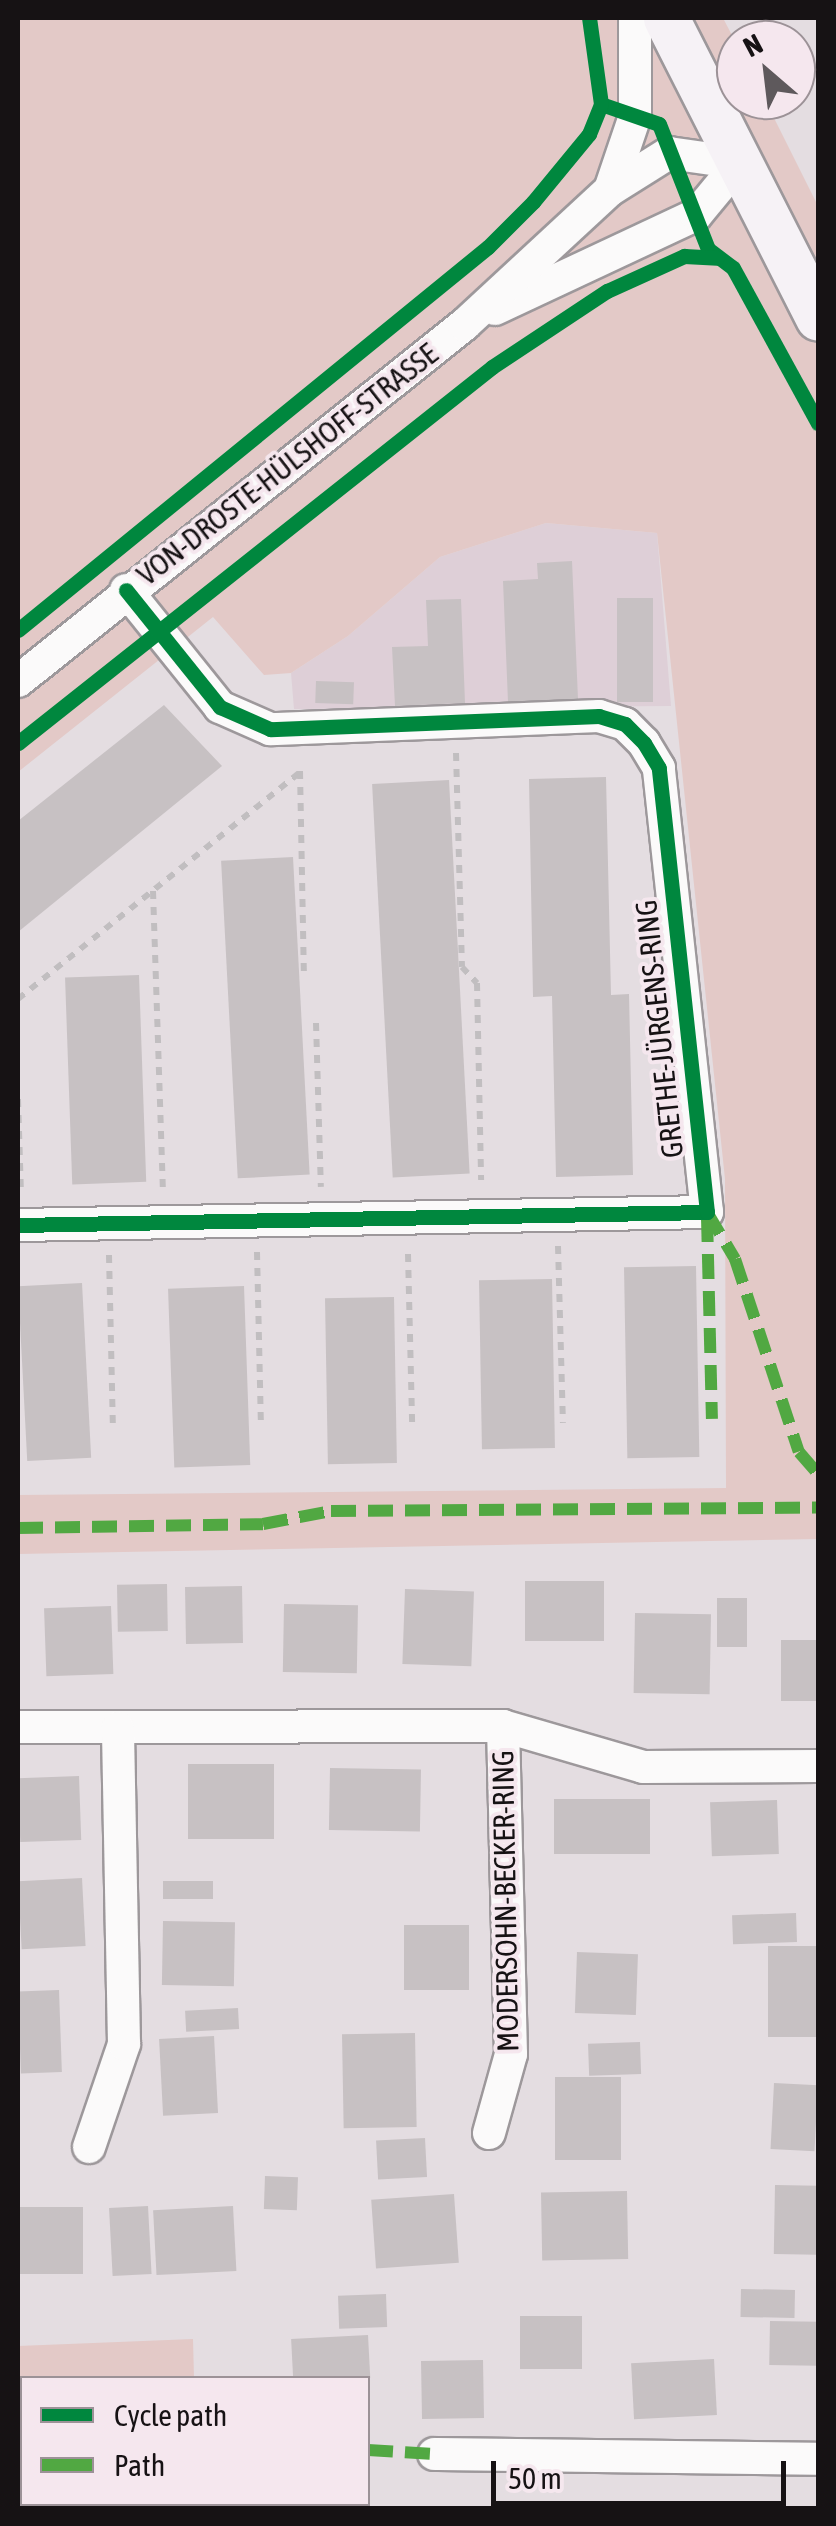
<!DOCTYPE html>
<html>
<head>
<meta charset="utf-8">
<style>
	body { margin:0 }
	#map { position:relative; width:836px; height:2526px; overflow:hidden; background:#e4dde1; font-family:"Asap Condensed",sans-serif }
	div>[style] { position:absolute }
	.built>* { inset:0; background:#decfd7 }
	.green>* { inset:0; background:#e3c9c7 }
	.building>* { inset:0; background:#c7c1c3; transform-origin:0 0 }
	.path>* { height:6px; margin-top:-3px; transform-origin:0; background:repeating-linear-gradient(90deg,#c1bec0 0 8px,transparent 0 16px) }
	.roads { filter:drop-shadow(2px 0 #9d989b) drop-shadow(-2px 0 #9d989b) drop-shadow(0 2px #9d989b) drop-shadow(0 -2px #9d989b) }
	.minor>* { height:32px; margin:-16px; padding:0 16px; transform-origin:16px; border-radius:16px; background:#fbfafa }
	.secondary>* { height:45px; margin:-22.5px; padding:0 22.5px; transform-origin:22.5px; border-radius:22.5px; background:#f6f2f6 }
	.quiet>* { height:12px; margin-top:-6px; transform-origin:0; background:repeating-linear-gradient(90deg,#51a842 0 25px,transparent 0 37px) }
	.cycleway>* { height:15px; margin:-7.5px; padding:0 7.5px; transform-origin:7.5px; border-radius:7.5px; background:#00873e }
	span { translate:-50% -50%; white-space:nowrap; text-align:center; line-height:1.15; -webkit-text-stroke:8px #f5e7ee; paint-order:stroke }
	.street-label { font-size:30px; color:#161214 }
	.frame { position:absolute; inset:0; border:20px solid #161214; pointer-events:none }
	.legend { position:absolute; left:20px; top:2376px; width:350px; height:130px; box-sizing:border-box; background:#f5e7ee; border:2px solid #9c9297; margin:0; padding:12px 18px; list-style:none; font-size:30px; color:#161214 }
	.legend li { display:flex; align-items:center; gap:20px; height:50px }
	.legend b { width:50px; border:2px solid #9c9297 }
	.north { position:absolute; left:716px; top:20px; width:100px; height:100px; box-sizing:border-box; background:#f5e7ee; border:2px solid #9c9297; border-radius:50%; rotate:332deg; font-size:28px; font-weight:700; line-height:40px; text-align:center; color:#161214 }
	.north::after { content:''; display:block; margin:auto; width:35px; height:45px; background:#5e595c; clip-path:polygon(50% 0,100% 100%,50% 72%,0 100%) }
	.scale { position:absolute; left:491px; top:2461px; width:295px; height:45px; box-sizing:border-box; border:5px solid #161214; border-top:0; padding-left:12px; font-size:30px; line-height:35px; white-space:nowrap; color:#161214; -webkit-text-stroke:8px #f5e7ee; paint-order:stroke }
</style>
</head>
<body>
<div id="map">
	<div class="built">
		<div style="clip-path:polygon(546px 523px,657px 533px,671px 706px,294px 709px,291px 673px,348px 636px,440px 557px)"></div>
	</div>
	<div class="green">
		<div style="clip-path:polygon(18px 18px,723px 18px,736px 43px,736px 100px,765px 100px,818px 206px,818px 1539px,18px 1554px,18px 1495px,726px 1488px,725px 1179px,657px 533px,546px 523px,440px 557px,348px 636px,291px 673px,264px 675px,213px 617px,18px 772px)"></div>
		<div style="clip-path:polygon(193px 2339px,194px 2378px,22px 2378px,22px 2504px,198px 2508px,18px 2508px,18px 2346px)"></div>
	</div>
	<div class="building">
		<div style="clip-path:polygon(572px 561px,578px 699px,508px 702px,503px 581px,538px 579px,537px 563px)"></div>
		<div style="left:617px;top:598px;width:36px;height:104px"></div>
		<div style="clip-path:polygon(461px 599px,465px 703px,395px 706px,392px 647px,428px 646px,426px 600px)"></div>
		<div style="left:316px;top:681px;width:38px;height:22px;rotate:2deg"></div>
		<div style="clip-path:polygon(164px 705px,222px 766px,18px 932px,18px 821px)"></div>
		<div style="clip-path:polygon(606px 777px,611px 995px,629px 994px,633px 1175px,556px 1177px,552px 996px,533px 997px,529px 779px)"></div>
		<div style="left:449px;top:780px;width:394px;height:77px;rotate:87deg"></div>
		<div style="left:293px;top:857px;width:318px;height:72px;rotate:87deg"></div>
		<div style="left:139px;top:975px;width:207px;height:74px;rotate:88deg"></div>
		<div style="left:696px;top:1266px;width:191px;height:72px;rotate:89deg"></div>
		<div style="left:552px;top:1279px;width:169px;height:73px;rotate:89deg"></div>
		<div style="left:82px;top:1283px;width:175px;height:64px;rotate:87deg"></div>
		<div style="left:244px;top:1286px;width:179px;height:76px;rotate:88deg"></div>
		<div style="left:394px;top:1297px;width:166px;height:69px;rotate:89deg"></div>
		<div style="left:525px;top:1581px;width:79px;height:60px"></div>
		<div style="left:167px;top:1584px;width:47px;height:50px;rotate:89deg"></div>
		<div style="left:242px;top:1586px;width:57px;height:57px;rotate:89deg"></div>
		<div style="left:405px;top:1589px;width:69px;height:75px;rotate:2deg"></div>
		<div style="left:717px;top:1598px;width:30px;height:49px"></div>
		<div style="left:284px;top:1604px;width:74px;height:68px;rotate:1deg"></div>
		<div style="left:111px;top:1606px;width:68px;height:67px;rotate:88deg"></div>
		<div style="left:635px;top:1613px;width:76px;height:80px;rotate:1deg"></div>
		<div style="left:781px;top:1640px;width:37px;height:61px"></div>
		<div style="left:274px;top:1764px;width:75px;height:86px;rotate:90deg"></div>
		<div style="left:330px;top:1768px;width:91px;height:62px;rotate:1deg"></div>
		<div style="left:79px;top:1776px;width:64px;height:61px;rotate:88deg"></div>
		<div style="left:554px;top:1799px;width:96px;height:55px"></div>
		<div style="left:777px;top:1800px;width:54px;height:67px;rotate:88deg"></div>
		<div style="left:82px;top:1878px;width:68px;height:64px;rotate:87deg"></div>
		<div style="left:163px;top:1881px;width:50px;height:18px"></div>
		<div style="left:796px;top:1913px;width:29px;height:64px;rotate:88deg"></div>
		<div style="left:163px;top:1921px;width:72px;height:64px;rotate:1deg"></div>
		<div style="left:404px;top:1925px;width:65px;height:65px"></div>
		<div style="left:768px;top:1946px;width:50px;height:91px"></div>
		<div style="left:577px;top:1952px;width:61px;height:61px;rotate:2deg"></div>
		<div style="left:59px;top:1990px;width:82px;height:41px;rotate:88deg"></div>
		<div style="left:238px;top:2008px;width:21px;height:53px;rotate:87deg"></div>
		<div style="left:415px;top:2033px;width:94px;height:73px;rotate:89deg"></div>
		<div style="left:214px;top:2036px;width:77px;height:55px;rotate:87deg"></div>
		<div style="left:640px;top:2042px;width:32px;height:52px;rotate:88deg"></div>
		<div style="left:555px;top:2077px;width:66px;height:83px"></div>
		<div style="left:774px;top:2083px;width:44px;height:66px;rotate:3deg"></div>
		<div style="left:425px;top:2138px;width:39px;height:49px;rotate:87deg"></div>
		<div style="left:265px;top:2176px;width:33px;height:33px;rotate:2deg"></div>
		<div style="left:775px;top:2185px;width:43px;height:69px;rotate:1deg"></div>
		<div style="left:627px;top:2191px;width:68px;height:86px;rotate:89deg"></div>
		<div style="left:454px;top:2194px;width:69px;height:83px;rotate:86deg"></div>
		<div style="left:148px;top:2206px;width:68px;height:39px;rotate:87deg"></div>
		<div style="left:233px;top:2206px;width:65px;height:80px;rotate:87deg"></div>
		<div style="left:83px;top:2207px;width:67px;height:65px;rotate:90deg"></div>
		<div style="left:741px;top:2289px;width:54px;height:28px;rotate:1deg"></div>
		<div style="left:386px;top:2294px;width:33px;height:48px;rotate:88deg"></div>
		<div style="left:582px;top:2316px;width:53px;height:62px;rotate:90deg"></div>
		<div style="left:770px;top:2321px;width:48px;height:44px;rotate:1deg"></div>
		<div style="left:368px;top:2335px;width:43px;height:77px;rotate:87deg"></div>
		<div style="left:714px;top:2359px;width:56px;height:83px;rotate:87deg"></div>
		<div style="left:483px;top:2360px;width:58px;height:62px;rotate:89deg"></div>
		<div style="left:260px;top:2504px;width:69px;height:4px"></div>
	</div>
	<div class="path">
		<div style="left:456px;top:753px;width:214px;rotate:88.4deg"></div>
		<div style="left:462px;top:967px;width:22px;rotate:47deg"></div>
		<div style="left:477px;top:983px;width:197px;rotate:88.8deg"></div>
		<div style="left:300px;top:771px;width:208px;rotate:88.9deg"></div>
		<div style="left:153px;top:891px;width:298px;rotate:88.1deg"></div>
		<div style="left:18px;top:999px;width:362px;rotate:-38.8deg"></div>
		<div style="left:316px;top:1023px;width:164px;rotate:88.3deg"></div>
		<div style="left:18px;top:1099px;width:94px;rotate:88.2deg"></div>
		<div style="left:558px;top:1246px;width:177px;rotate:88.4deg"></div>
		<div style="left:257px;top:1252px;width:173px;rotate:88.7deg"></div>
		<div style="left:408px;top:1254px;width:168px;rotate:88.6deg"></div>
		<div style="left:109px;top:1255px;width:172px;rotate:88.7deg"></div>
	</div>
	<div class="roads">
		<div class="minor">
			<div style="left:611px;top:187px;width:75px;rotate:-71.3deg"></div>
			<div style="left:635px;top:116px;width:98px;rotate:-90deg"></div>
			<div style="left:495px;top:309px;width:222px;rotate:-25.1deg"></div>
			<div style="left:696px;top:215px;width:67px;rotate:-50.4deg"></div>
			<div style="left:18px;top:681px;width:571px;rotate:-38.6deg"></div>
			<div style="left:464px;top:325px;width:199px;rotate:-42.8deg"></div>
			<div style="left:610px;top:190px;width:70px;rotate:-32.1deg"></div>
			<div style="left:669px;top:153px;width:71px;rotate:8.1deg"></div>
			<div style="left:18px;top:1225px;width:689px;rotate:-1.08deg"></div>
			<div style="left:707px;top:1212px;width:447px;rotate:-96.2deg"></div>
			<div style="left:659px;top:768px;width:29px;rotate:-121deg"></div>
			<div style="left:644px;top:743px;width:27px;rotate:-135deg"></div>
			<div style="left:625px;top:724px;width:27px;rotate:-163deg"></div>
			<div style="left:599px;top:716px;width:329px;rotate:177.7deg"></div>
			<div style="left:270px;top:729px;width:55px;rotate:-156.3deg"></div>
			<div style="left:220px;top:707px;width:150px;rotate:-128.8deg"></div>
			<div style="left:18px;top:1727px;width:485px;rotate:-0.1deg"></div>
			<div style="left:503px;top:1726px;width:146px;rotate:16.3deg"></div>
			<div style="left:643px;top:1767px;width:175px;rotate:-0.3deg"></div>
			<div style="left:489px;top:2133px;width:82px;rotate:-74.4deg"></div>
			<div style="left:511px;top:2054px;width:328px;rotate:-91.4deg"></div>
			<div style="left:89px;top:2147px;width:109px;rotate:-71.2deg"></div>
			<div style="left:124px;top:2044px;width:316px;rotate:-91.1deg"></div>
			<div style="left:434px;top:2454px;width:384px;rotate:0.7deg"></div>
		</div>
		<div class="secondary">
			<div style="left:666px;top:18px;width:336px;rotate:63.1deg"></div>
		</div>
	</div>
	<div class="quiet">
		<div style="left:707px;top:1212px;width:55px;rotate:59.2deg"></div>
		<div style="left:735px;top:1259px;width:203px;rotate:71.7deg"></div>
		<div style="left:799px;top:1452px;width:29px;rotate:49deg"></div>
		<div style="left:707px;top:1217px;width:202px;rotate:88.6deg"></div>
		<div style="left:18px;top:1528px;width:245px;rotate:-0.9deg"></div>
		<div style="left:263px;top:1524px;width:69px;rotate:-10.8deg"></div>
		<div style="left:331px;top:1511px;width:487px;rotate:-0.4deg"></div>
		<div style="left:18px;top:2420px;width:4px;rotate:27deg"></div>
		<div style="left:368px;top:2450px;width:66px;rotate:3.5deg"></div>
		<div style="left:110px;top:2504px;width:4px;rotate:63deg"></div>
	</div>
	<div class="cycleway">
		<div style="left:601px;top:104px;width:61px;rotate:19deg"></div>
		<div style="left:659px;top:124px;width:134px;rotate:68.6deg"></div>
		<div style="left:708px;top:249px;width:31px;rotate:37deg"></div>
		<div style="left:733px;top:268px;width:177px;rotate:61.3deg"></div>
		<div style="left:18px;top:630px;width:606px;rotate:-39.18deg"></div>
		<div style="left:488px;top:247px;width:64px;rotate:-45deg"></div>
		<div style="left:533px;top:202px;width:88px;rotate:-50.5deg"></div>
		<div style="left:589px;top:134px;width:32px;rotate:-68deg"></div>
		<div style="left:601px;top:104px;width:87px;rotate:-97.9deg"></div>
		<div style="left:18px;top:743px;width:605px;rotate:-38.42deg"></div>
		<div style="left:492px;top:367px;width:138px;rotate:-33.5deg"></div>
		<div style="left:607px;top:291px;width:85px;rotate:-24.4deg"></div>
		<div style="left:684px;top:256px;width:33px;rotate:3deg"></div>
		<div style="left:18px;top:1225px;width:689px;rotate:-1.08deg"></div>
		<div style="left:707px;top:1212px;width:447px;rotate:-96.2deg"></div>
		<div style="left:659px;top:768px;width:29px;rotate:-121deg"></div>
		<div style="left:644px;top:743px;width:27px;rotate:-135deg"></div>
		<div style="left:625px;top:724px;width:27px;rotate:-163deg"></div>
		<div style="left:599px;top:716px;width:329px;rotate:177.7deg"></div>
		<div style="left:270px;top:729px;width:55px;rotate:-156.3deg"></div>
		<div style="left:220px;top:707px;width:150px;rotate:-128.8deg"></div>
	</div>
	<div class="street-label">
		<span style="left:287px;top:464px;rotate:-38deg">VON-DROSTE-HÜLSHOFF-STRASSE</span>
		<span style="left:659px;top:1029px;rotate:-96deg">GRETHE-JÜRGENS-RING</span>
		<span style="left:505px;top:1901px;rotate:-91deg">MODERSOHN-BECKER-RING</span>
	</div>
	<div class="frame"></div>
	<ul class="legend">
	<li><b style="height:12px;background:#00873e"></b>Cycle path</li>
	<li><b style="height:12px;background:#51a842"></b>Path</li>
	</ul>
	<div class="north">N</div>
	<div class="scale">50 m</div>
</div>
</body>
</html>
